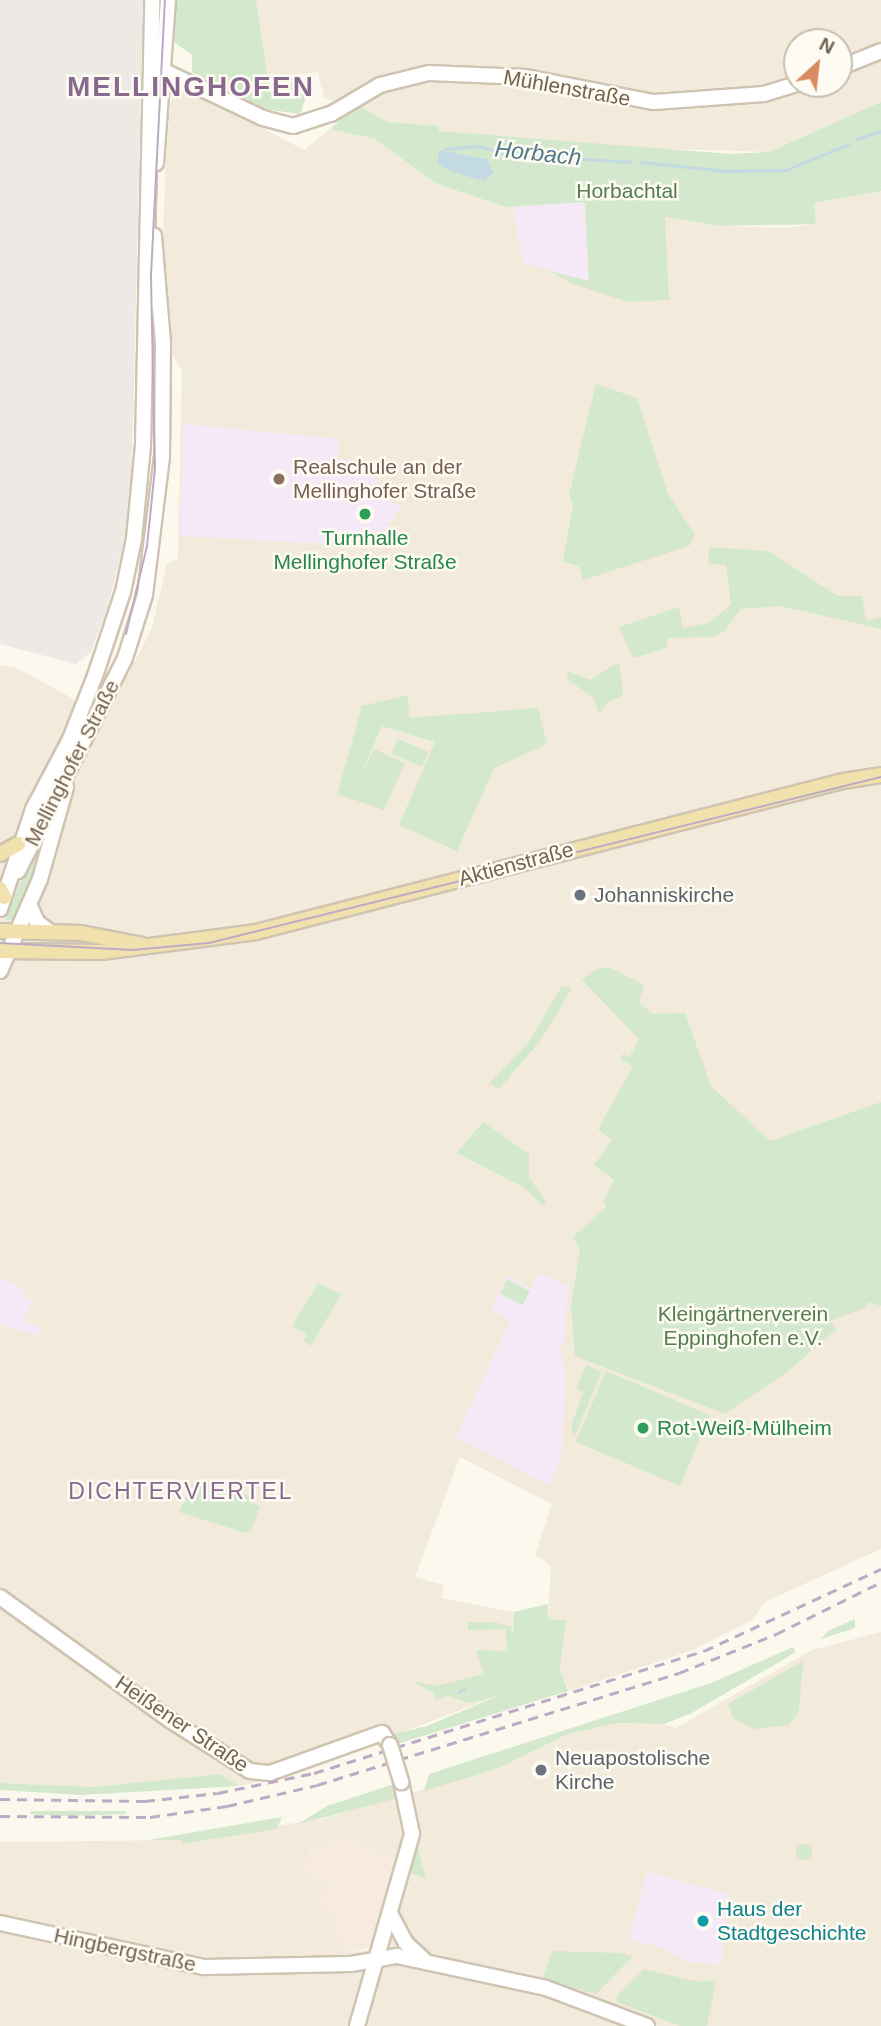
<!DOCTYPE html>
<html>
<head>
<meta charset="utf-8">
<style>
	body { margin:0 }
	#map { position:relative; width:881px; height:2026px; overflow:hidden; background:#fbf8ed; font-family:Arial,sans-serif }
	div>[style] { position:absolute }
	.residential>* { inset:0; background:#f2ebdc }
	.commercial>* { inset:0; background:#f7eadf }
	.industrial>* { inset:0; background:#edeae5 }
	.education>* { inset:0; background:#f5e9f8 }
	.green>* { inset:0; background:#d3e8cc; transform-origin:0 0 }
	.round { border-radius:50% }
	.water>* { inset:0; background:#c3dae3 }
	.stream>* { height:2.5px; margin:-1.25px; padding:0 1.25px; transform-origin:1.25px; border-radius:1.25px; background:#c3dae3 }
	.roads { filter:drop-shadow(2px 0 #cfc3b1) drop-shadow(-2px 0 #cfc3b1) drop-shadow(0 2px #cfc3b1) drop-shadow(0 -2px #cfc3b1) }
	.secondary>* { height:14px; margin:-7px; padding:0 7px; transform-origin:7px; border-radius:7px; background:#fff }
	.primary>* { height:14px; margin:-7px; padding:0 7px; transform-origin:7px; border-radius:7px; background:#f1e2ad }
	.tram>* { height:2px; margin:-1px; padding:0 1px; transform-origin:1px; border-radius:1px; background:#bdabc5 }
	.rail>* { height:2.5px; margin-top:-1.25px; transform-origin:0; background:repeating-linear-gradient(90deg,#bdabc5 0 10px,transparent 0 17px) }
	.bridges { filter:drop-shadow(2px 0 #cfc3b1) drop-shadow(-2px 0 #cfc3b1) drop-shadow(0 2px #cfc3b1) drop-shadow(0 -2px #cfc3b1) }
	.secondary-bridge>* { height:14px; margin:-7px; padding:0 7px; transform-origin:7px; border-radius:7px; background:#fff }
	.dots>* { width:19px; height:19px; translate:-50% -50%; box-sizing:border-box; border:4px solid #fefbf3; border-radius:50% }
	span { translate:-50% -50%; white-space:nowrap; text-align:center; line-height:1.15; -webkit-text-stroke:5px #fefbf3; paint-order:stroke }
	.street-label { font-size:21px; color:#746351 }
	.park-label { font-size:21px; color:#557e4e }
	.education-label { font-size:21px; color:#785e54 }
	.left { translate:0 -50%; text-align:left }
	.leisure-label { font-size:21px; color:#27864d }
	.worship-label { font-size:21px; color:#5b616d }
	.culture-label { font-size:21px; color:#0d838f }
	.water-label { font-size:23px; color:#51798b; font-style:italic }
	.neighbourhood-label { font-size:23px; color:#886a8f; letter-spacing:2px }
	.district-label { font-size:28px; color:#886a8f; font-weight:700; letter-spacing:2px }
	.north { position:absolute; left:783px; top:28px; width:70px; height:70px; box-sizing:border-box; background:#fefbf3; border:2px solid #c7beb2; border-radius:50%; rotate:27deg; font-size:19px; font-weight:700; line-height:28px; text-align:center; color:#746351 }
	.north::after { content:''; display:block; margin:auto; width:24px; height:32px; background:#d68c60; clip-path:polygon(50% 0,100% 100%,50% 72%,0 100%) }
</style>
</head>
<body>
<div id="map">
	<div class="residential">
		<div style="clip-path:polygon(evenodd,256px 0,881px 0,881px 102px,769px 152px,632px 148px,439px 131px,437px 126px,388px 122px,364px 109px,356px 89px,336px 102px,324px 98px,318px 72px,268px 79px,256px 0,797px 42px,839px 42px,839px 84px,797px 84px,797px 42px)"></div>
		<div style="clip-path:polygon(174px 82px,304px 150px,330px 129px,375px 139px,437px 184px,506px 207px,585px 202px,589px 281px,554px 273px,629px 302px,669px 300px,664px 217px,721px 226px,785px 228px,816px 224px,814px 203px,881px 191px,881px 1549px,765px 1602px,751px 1621px,693px 1650px,569px 1691px,560px 1668px,566px 1621px,548px 1619px,551px 1566px,535px 1555px,552px 1504px,460px 1457px,415px 1577px,443px 1585px,442px 1598px,514px 1612px,505px 1693px,291px 1775px,239px 1786px,220px 1774px,95px 1787px,0 1783px,0 665px,15px 667px,106px 717px,152px 628px,167px 563px,178px 559px,182px 371px,170px 351px,162px 264px,167px 128px)"></div>
		<div style="clip-path:polygon(evenodd,881px 1632px,881px 2026px,0 2026px,0 1842px,183px 1840px,321px 1819px,499px 1768px,568px 1734px,618px 1723px,664px 1724px,676px 1728px,812px 1650px,881px 1632px,329px 1842px,369px 1950px,349px 1953px,339px 1938px,325px 1881px,303px 1875px,310px 1849px,329px 1842px)"></div>
	</div>
	<div class="commercial">
		<div style="clip-path:polygon(347px 1835px,397px 1862px,372px 1947px,349px 1953px,340px 1950px,332px 1912px,317px 1908px,325px 1881px,302px 1875px,310px 1849px)"></div>
	</div>
	<div class="industrial">
		<div style="clip-path:polygon(0 0,143px 0,131px 512px,108px 607px,91px 652px,76px 664px,0 644px)"></div>
	</div>
	<div class="education">
		<div style="clip-path:polygon(584px 202px,588px 281px,523px 263px,513px 207px)"></div>
		<div style="clip-path:polygon(183px 424px,339px 439px,337px 459px,371px 462px,381px 496px,401px 507px,386px 529px,387px 547px,180px 536px)"></div>
		<div style="clip-path:polygon(539px 1273px,567px 1285px,565px 1338px,560px 1347px,566px 1378px,561px 1457px,550px 1486px,456px 1437px,510px 1321px,491px 1309px,507px 1276px,531px 1288px)"></div>
		<div style="clip-path:polygon(0 1277px,24px 1290px,22px 1295px,33px 1301px,23px 1319px,41px 1329px,39px 1335px,0 1325px)"></div>
		<div style="clip-path:polygon(647px 1872px,728px 1894px,721px 1965px,690px 1962px,668px 1953px,668px 1949px,629px 1939px)"></div>
	</div>
	<div class="green">
		<div style="clip-path:polygon(176px 0,256px 0,268px 79px,301px 75px,305px 100px,300px 114px,264px 109px,192px 72px,192px 55px,174px 42px)"></div>
		<div style="clip-path:polygon(361px 102px,364px 109px,388px 122px,438px 126px,439px 131px,731px 154px,769px 152px,881px 102px,881px 191px,814px 203px,816px 224px,721px 226px,665px 217px,669px 300px,629px 302px,573px 284px,550px 271px,589px 281px,585px 202px,506px 207px,437px 184px,375px 139px,330px 129px)"></div>
		<div style="clip-path:polygon(596px 384px,637px 398px,668px 494px,695px 535px,689px 546px,583px 580px,579px 566px,563px 562px,573px 505px,569px 495px)"></div>
		<div style="clip-path:polygon(709px 547px,768px 551px,838px 596px,862px 596px,866px 621px,881px 617px,881px 629px,781px 606px,740px 609px,725px 631px,713px 637px,667px 638px,667px 648px,633px 658px,619px 627px,679px 607px,683px 628px,708px 623px,731px 605px,726px 565px,708px 564px)"></div>
		<div style="clip-path:polygon(619px 662px,623px 695px,607px 703px,599px 714px,594px 698px,567px 679px,568px 671px,590px 680px)"></div>
		<div style="clip-path:polygon(408px 695px,409px 718px,538px 708px,547px 744px,494px 768px,457px 851px,399px 825px,435px 742px,382px 726px,356px 785px,374px 749px,405px 763px,384px 810px,337px 794px,362px 706px)"></div>
		<div style="left:398px;top:739px;width:33px;height:16px;rotate:23deg"></div>
		<div style="clip-path:polygon(58px 807px,21px 918px,5px 921px,20px 883px)"></div>
		<div style="clip-path:polygon(609px 967px,644px 985px,639px 1002px,652px 1014px,685px 1013px,711px 1086px,770px 1141px,881px 1102px,881px 1306px,868px 1302px,867px 1307px,830px 1321px,837px 1329px,786px 1373px,725px 1414px,575px 1356px,571px 1305px,580px 1250px,573px 1237px,607px 1206px,603px 1202px,614px 1180px,594px 1165px,612px 1140px,598px 1129px,633px 1066px,620px 1059px,623px 1054px,630px 1057px,639px 1039px,582px 980px,596px 969px)"></div>
		<div style="clip-path:polygon(562px 986px,572px 988px,541px 1040px,499px 1089px,489px 1083px,529px 1042px)"></div>
		<div style="clip-path:polygon(483px 1122px,529px 1154px,529px 1177px,546px 1202px,543px 1205px,523px 1187px,457px 1153px)"></div>
		<div style="left:507px;top:1279px;width:26px;height:16px;rotate:28deg"></div>
		<div style="clip-path:polygon(318px 1283px,341px 1294px,311px 1346px,304px 1341px,306px 1334px,292px 1326px)"></div>
		<div style="clip-path:polygon(586px 1365px,602px 1372px,574px 1437px,571px 1426px,583px 1392px,576px 1388px)"></div>
		<div style="left:606px;top:1371px;width:113px;height:77px;rotate:23deg"></div>
		<div style="clip-path:polygon(200px 1480px,251px 1496px,249px 1502px,260px 1506px,251px 1531px,246px 1533px,179px 1512px,192px 1485px)"></div>
		<div style="clip-path:polygon(548px 1604px,548px 1619px,566px 1620px,560px 1668px,568px 1691px,397px 1744px,394px 1734px,427px 1726px,498px 1696px,470px 1703px,448px 1696px,436px 1700px,434px 1693px,412px 1681px,436px 1686px,484px 1674px,476px 1650px,507px 1651px,506px 1629px,468px 1630px,468px 1622px,494px 1622px,512px 1627px,513px 1634px,514px 1612px)"></div>
		<div style="clip-path:polygon(855px 1619px,855px 1628px,821px 1639px,828px 1631px)"></div>
		<div style="clip-path:polygon(793px 1647px,796px 1652px,690px 1714px,664px 1724px,618px 1723px,568px 1734px,499px 1768px,424px 1791px,429px 1774px,711px 1683px)"></div>
		<div style="clip-path:polygon(803px 1661px,799px 1711px,789px 1725px,754px 1729px,733px 1718px,728px 1704px)"></div>
		<div style="clip-path:polygon(220px 1774px,239px 1786px,81px 1795px,0 1790px,0 1783px,95px 1787px)"></div>
		<div style="clip-path:polygon(394px 1784px,398px 1798px,298px 1824px,327px 1806px)"></div>
		<div style="clip-path:polygon(31px 1811px,126px 1811px,126px 1814px,61px 1816px,30px 1814px)"></div>
		<div style="clip-path:polygon(282px 1817px,277px 1829px,181px 1844px,182px 1840px,148px 1840px)"></div>
		<div class="round" style="left:796px;top:1844px;width:16px;height:16px"></div>
		<div style="clip-path:polygon(417px 1847px,426px 1879px,409px 1872px)"></div>
		<div style="clip-path:polygon(552px 1951px,622px 1953px,632px 1957px,596px 1994px,543px 1979px)"></div>
		<div style="clip-path:polygon(644px 1969px,698px 1982px,716px 1980px,707px 2026px,680px 2026px,617px 2002px,617px 1996px)"></div>
	</div>
	<div class="water">
		<div style="clip-path:polygon(439px 150px,487px 159px,494px 173px,484px 181px,452px 172px,438px 164px)"></div>
	</div>
	<div class="stream">
		<div style="left:857px;top:139px;width:25px;rotate:-18deg"></div>
		<div style="left:445px;top:149px;width:34px;rotate:-5deg"></div>
		<div style="left:479px;top:146px;width:30px;rotate:15deg"></div>
		<div style="left:508px;top:154px;width:123px;rotate:3.7deg"></div>
		<div style="left:641px;top:162px;width:86px;rotate:6deg"></div>
		<div style="left:727px;top:171px;width:59px;rotate:-1deg"></div>
		<div style="left:786px;top:170px;width:68px;rotate:-22.4deg"></div>
		<div style="left:458px;top:1692px;width:7px;rotate:-27deg"></div>
	</div>
	<div class="roads">
		<div class="secondary">
			<div style="left:158px;top:68px;width:116px;rotate:25.5deg"></div>
			<div style="left:263px;top:118px;width:31px;rotate:15deg"></div>
			<div style="left:293px;top:126px;width:40px;rotate:-18deg"></div>
			<div style="left:331px;top:114px;width:57px;rotate:-30.6deg"></div>
			<div style="left:380px;top:85px;width:50px;rotate:-13.8deg"></div>
			<div style="left:429px;top:73px;width:97px;rotate:2.4deg"></div>
			<div style="left:526px;top:77px;width:130px;rotate:11.1deg"></div>
			<div style="left:654px;top:102px;width:110px;rotate:-4.2deg"></div>
			<div style="left:764px;top:94px;width:34px;rotate:-17deg"></div>
			<div style="left:839px;top:68px;width:45px;rotate:-22deg"></div>
			<div style="left:156px;top:163px;width:163px;rotate:-85.8deg"></div>
			<div style="left:18px;top:871px;width:238px;rotate:-63.3deg"></div>
			<div style="left:125px;top:658px;width:66px;rotate:-72.4deg"></div>
			<div style="left:145px;top:595px;width:140px;rotate:-83deg"></div>
			<div style="left:162px;top:456px;width:113px;rotate:-89.5deg"></div>
			<div style="left:163px;top:343px;width:108px;rotate:-94.8deg"></div>
			<div style="left:30px;top:906px;width:17px;rotate:66deg"></div>
			<div style="left:37px;top:922px;width:15px;rotate:37deg"></div>
			<div style="left:0;top:909px;width:105px;rotate:-71.7deg"></div>
			<div style="left:33px;top:809px;width:79px;rotate:-62.1deg"></div>
			<div style="left:70px;top:739px;width:68px;rotate:-68.4deg"></div>
			<div style="left:95px;top:676px;width:89px;rotate:-71.6deg"></div>
			<div style="left:123px;top:592px;width:54px;rotate:-78.3deg"></div>
			<div style="left:134px;top:539px;width:94px;rotate:-84.5deg"></div>
			<div style="left:143px;top:445px;width:445px;rotate:-88.8deg"></div>
			<div style="left:0;top:971px;width:100px;rotate:-66.5deg"></div>
			<div style="left:40px;top:879px;width:96px;rotate:-74.2deg"></div>
			<div style="left:0;top:1597px;width:210px;rotate:35.9deg"></div>
			<div style="left:170px;top:1720px;width:95px;rotate:32.5deg"></div>
			<div style="left:250px;top:1771px;width:20px;rotate:6deg"></div>
			<div style="left:270px;top:1773px;width:119px;rotate:-19.7deg"></div>
			<div style="left:382px;top:1733px;width:14px;rotate:56deg"></div>
			<div style="left:391px;top:1915px;width:32px;rotate:62deg"></div>
			<div style="left:406px;top:1943px;width:25px;rotate:43deg"></div>
			<div style="left:0;top:1923px;width:209px;rotate:12.2deg"></div>
			<div style="left:204px;top:1967px;width:147px;rotate:-1.2deg"></div>
			<div style="left:351px;top:1964px;width:47px;rotate:-9.9deg"></div>
			<div style="left:397px;top:1956px;width:152px;rotate:12.1deg"></div>
			<div style="left:546px;top:1988px;width:108px;rotate:20.6deg"></div>
			<div style="left:357px;top:2026px;width:200px;rotate:-74deg"></div>
			<div style="left:412px;top:1834px;width:53px;rotate:-101.9deg"></div>
		</div>
		<div class="primary">
			<div style="left:0;top:854px;width:21px;rotate:-29deg"></div>
			<div style="left:0;top:889px;width:9px;rotate:63deg"></div>
			<div style="left:0;top:931px;width:81px;rotate:1.4deg"></div>
			<div style="left:81px;top:933px;width:62px;rotate:11.1deg"></div>
			<div style="left:0;top:951px;width:103px;rotate:0.6deg"></div>
			<div style="left:103px;top:952px;width:154px;rotate:-7.4deg"></div>
			<div style="left:256px;top:932px;width:606px;rotate:-14.43deg"></div>
			<div style="left:843px;top:781px;width:38px;rotate:-9deg"></div>
		</div>
	</div>
	<div class="tram">
		<div style="left:126px;top:634px;width:90px;rotate:-76.6deg"></div>
		<div style="left:147px;top:546px;width:77px;rotate:-84.1deg"></div>
		<div style="left:155px;top:469px;width:194px;rotate:-91.2deg"></div>
		<div style="left:151px;top:275px;width:275px;rotate:-87.1deg"></div>
		<div style="left:0;top:943px;width:133px;rotate:3deg"></div>
		<div style="left:133px;top:950px;width:76px;rotate:-5.3deg"></div>
		<div style="left:209px;top:943px;width:692px;rotate:-13.88deg"></div>
	</div>
	<div class="rail">
		<div style="left:0;top:1799px;width:145px;rotate:0.8deg"></div>
		<div style="left:145px;top:1801px;width:73px;rotate:-6.3deg"></div>
		<div style="left:218px;top:1793px;width:98px;rotate:-11.8deg"></div>
		<div style="left:314px;top:1773px;width:409px;rotate:-17.4deg"></div>
		<div style="left:704px;top:1651px;width:195px;rotate:-24.9deg"></div>
		<div style="left:0;top:1816px;width:150px;rotate:0.4deg"></div>
		<div style="left:150px;top:1817px;width:78px;rotate:-8.1deg"></div>
		<div style="left:227px;top:1806px;width:92px;rotate:-13.1deg"></div>
		<div style="left:317px;top:1785px;width:379px;rotate:-17.2deg"></div>
		<div style="left:679px;top:1673px;width:105px;rotate:-21.9deg"></div>
		<div style="left:776px;top:1634px;width:117px;rotate:-26.3deg"></div>
	</div>
	<div class="bridges">
		<div class="secondary-bridge">
			<div style="left:390px;top:1745px;width:39px;rotate:73deg"></div>
		</div>
	</div>
	<div class="dots">
		<div style="left:279px;top:479px;background:#8d6e63"></div>
		<div style="left:365px;top:514px;background:#2e9e5b"></div>
		<div style="left:580px;top:895px;background:#6b7280"></div>
		<div style="left:643px;top:1428px;background:#2e9e5b"></div>
		<div style="left:541px;top:1770px;background:#6b7280"></div>
		<div style="left:703px;top:1921px;background:#0f9aa8"></div>
	</div>
	<div class="street-label">
		<span style="left:567px;top:88px;rotate:10deg">Mühlenstraße</span>
		<span style="left:72px;top:763px;rotate:-63deg">Mellinghofer Straße</span>
		<span style="left:516px;top:864px;rotate:-15deg">Aktienstraße</span>
		<span style="left:182px;top:1724px;rotate:34deg">Heißener Straße</span>
		<span style="left:125px;top:1950px;rotate:12deg">Hingbergstraße</span>
	</div>
	<div class="park-label">
		<span style="left:627px;top:191px">Horbachtal</span>
		<span style="left:743px;top:1326px">Kleingärtnerverein<br>Eppinghofen e.V.</span>
	</div>
	<div class="education-label">
		<span class="left" style="left:293px;top:479px">Realschule an der<br>Mellinghofer Straße</span>
	</div>
	<div class="leisure-label">
		<span style="left:365px;top:550px">Turnhalle<br>Mellinghofer Straße</span>
		<span class="left" style="left:657px;top:1428px">Rot-Weiß-Mülheim</span>
	</div>
	<div class="worship-label">
		<span class="left" style="left:594px;top:895px">Johanniskirche</span>
		<span class="left" style="left:555px;top:1770px">Neuapostolische<br>Kirche</span>
	</div>
	<div class="culture-label">
		<span class="left" style="left:717px;top:1921px">Haus der<br>Stadtgeschichte</span>
	</div>
	<div class="water-label">
		<span style="left:538px;top:153px;rotate:6deg">Horbach</span>
	</div>
	<div class="neighbourhood-label">
		<span style="left:181px;top:1491px">DICHTERVIERTEL</span>
	</div>
	<div class="district-label">
		<span style="left:191px;top:87px">MELLINGHOFEN</span>
	</div>
	<div class="north">N</div>
</div>
</body>
</html>
